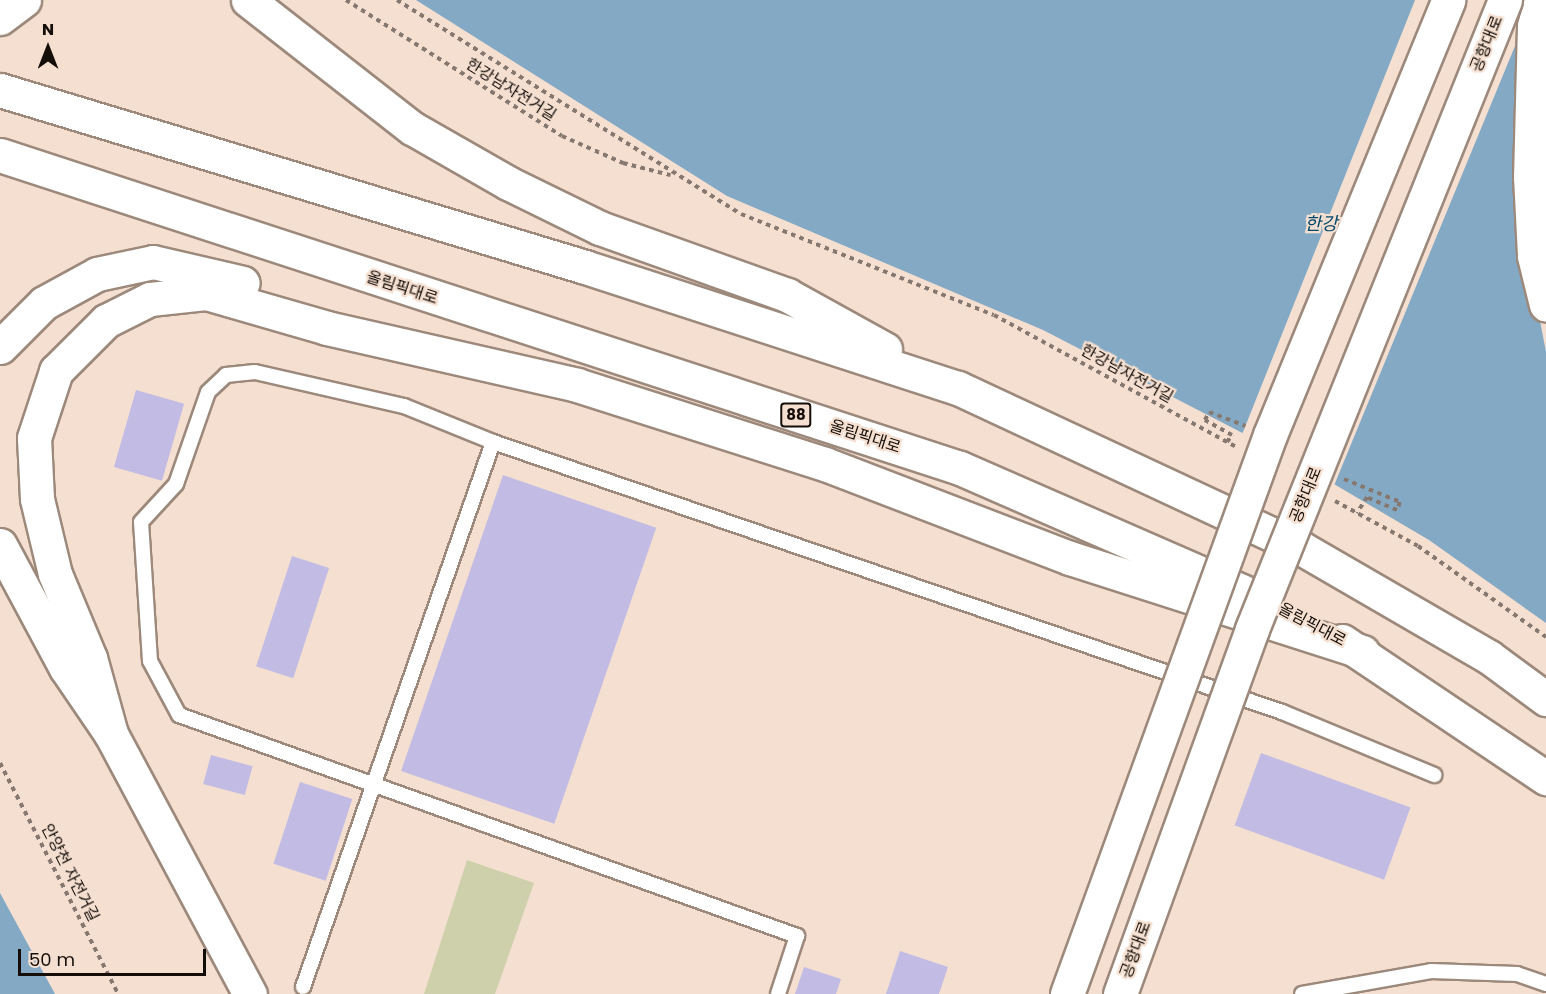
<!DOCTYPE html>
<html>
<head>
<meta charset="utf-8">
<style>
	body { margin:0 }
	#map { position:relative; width:1546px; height:994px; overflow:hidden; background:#f4dfd0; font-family:Poppins,"Noto Sans KR",sans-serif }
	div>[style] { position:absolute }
	.green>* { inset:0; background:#ced0ac }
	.water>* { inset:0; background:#83a9c5 }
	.pier>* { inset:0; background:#f4dfd0 }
	.building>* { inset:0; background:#c2bce5; transform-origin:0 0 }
	.path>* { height:4px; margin-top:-2px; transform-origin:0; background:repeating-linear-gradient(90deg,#86786e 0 4.5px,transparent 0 9px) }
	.roads { filter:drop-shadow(2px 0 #9c897b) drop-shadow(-2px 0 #9c897b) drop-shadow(0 2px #9c897b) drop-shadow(0 -2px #9c897b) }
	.lane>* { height:14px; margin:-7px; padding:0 7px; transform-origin:7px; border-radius:7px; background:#fff }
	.highway>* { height:33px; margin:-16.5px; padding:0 16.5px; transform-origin:16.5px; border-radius:16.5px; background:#fff }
	.bridges { filter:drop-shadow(2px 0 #9c897b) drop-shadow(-2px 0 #9c897b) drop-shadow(0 2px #9c897b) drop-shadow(0 -2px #9c897b) }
	.primary-bridge>* { height:33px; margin:-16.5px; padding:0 16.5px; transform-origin:16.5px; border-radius:16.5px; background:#fff }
	span { translate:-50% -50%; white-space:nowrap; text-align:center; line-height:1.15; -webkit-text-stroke:4.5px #f4dfd0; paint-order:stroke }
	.shield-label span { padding:2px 4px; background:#f4dfd0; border:2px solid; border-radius:4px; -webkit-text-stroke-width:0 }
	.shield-label { font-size:15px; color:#140d08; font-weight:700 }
	.street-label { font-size:16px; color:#140d08 }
	.water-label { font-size:18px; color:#00486d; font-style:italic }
	.north { position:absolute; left:18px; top:18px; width:60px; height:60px; -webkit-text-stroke:4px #f4dfd0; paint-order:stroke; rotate:0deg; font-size:16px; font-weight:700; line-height:24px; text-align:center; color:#140d08 }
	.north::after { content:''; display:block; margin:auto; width:21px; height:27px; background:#140d08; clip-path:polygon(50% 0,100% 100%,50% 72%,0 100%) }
	.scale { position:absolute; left:18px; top:949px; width:188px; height:27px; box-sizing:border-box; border:3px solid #140d08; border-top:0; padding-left:8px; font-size:18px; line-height:21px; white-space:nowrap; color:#140d08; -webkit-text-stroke:4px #f4dfd0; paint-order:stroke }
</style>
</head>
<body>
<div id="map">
	<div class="green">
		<div style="clip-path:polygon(467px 860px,534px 883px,495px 994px,424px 994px)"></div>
	</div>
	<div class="water">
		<div style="clip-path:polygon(416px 0,1546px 0,1546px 623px,1429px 540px,1283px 454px,1043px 330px,727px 196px)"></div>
		<div style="clip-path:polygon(0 893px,55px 994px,0 994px)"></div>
	</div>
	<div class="pier">
		<div style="clip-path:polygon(1415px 0,1546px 0,1546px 352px,1521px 221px,1522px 29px,1333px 488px,1241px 437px)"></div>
	</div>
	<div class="building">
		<div style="left:136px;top:390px;width:50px;height:80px;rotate:16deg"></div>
		<div style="left:503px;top:475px;width:162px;height:313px;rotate:19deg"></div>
		<div style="left:292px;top:556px;width:39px;height:116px;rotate:18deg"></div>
		<div style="left:1261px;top:753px;width:159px;height:77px;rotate:20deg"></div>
		<div style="left:211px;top:755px;width:43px;height:30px;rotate:15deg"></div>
		<div style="left:300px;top:782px;width:55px;height:86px;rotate:18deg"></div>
		<div style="clip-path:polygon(900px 951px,948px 967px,939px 994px,886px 994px)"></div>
		<div style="clip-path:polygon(804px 967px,841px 979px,836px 994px,795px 994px)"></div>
	</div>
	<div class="path">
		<div style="left:346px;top:0;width:255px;rotate:32.2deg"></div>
		<div style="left:562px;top:136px;width:67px;rotate:23.9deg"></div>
		<div style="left:623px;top:163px;width:49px;rotate:14.3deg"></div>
		<div style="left:397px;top:0;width:405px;rotate:31.9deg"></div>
		<div style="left:741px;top:214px;width:272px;rotate:21.8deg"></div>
		<div style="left:994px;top:315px;width:276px;rotate:28.6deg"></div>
		<div style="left:1227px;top:442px;width:9px;rotate:-54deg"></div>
		<div style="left:1232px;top:435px;width:31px;rotate:-151deg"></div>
		<div style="left:1205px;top:420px;width:9px;rotate:-63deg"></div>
		<div style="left:1209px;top:412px;width:39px;rotate:21deg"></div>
		<div style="left:1344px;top:479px;width:61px;rotate:22.3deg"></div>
		<div style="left:1400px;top:502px;width:9px;rotate:111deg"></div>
		<div style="left:1397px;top:510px;width:33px;rotate:-157deg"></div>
		<div style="left:1367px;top:497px;width:19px;rotate:122deg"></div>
		<div style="left:1335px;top:501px;width:94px;rotate:28.5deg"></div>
		<div style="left:1418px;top:546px;width:157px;rotate:35.4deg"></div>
		<div style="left:0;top:763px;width:259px;rotate:62.9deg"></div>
	</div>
	<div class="roads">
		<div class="lane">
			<div style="left:303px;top:987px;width:577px;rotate:-70.78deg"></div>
			<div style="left:778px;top:994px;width:61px;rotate:-71.9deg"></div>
			<div style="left:797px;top:936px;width:656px;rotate:-160.32deg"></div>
			<div style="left:179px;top:715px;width:61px;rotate:-118.2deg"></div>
			<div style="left:150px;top:661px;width:139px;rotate:-93.7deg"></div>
			<div style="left:141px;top:522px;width:52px;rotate:-47.4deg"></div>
			<div style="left:176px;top:484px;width:97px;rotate:-70.8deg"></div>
			<div style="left:208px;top:392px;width:25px;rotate:-43deg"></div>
			<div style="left:226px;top:375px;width:29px;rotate:-6deg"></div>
			<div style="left:255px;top:372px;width:153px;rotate:12.9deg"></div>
			<div style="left:404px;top:406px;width:96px;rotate:22deg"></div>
			<div style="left:493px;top:442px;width:834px;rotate:18.89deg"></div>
			<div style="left:1282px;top:712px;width:165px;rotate:22.5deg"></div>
			<div style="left:1302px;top:994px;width:131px;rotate:-10.1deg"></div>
			<div style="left:1431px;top:971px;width:86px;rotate:2deg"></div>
			<div style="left:1517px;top:974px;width:31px;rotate:19deg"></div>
		</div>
		<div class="highway">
			<div style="left:248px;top:0;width:208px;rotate:38deg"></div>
			<div style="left:412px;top:128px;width:111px;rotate:29.8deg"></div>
			<div style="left:508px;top:183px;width:102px;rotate:26.1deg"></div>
			<div style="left:600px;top:228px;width:199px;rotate:19.7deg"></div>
			<div style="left:787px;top:295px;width:112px;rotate:28.9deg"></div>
			<div style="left:1541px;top:0;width:27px;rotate:105deg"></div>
			<div style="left:1534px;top:26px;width:150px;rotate:91.5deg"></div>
			<div style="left:1530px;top:176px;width:80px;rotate:87.1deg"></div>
			<div style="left:1534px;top:256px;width:50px;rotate:76.2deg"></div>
			<div style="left:0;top:18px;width:30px;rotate:-37deg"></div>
			<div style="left:0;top:90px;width:611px;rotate:16.83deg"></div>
			<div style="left:585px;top:267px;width:392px;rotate:18deg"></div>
			<div style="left:958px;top:388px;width:378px;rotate:25deg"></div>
			<div style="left:1301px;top:548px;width:217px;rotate:30.1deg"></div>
			<div style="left:1489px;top:657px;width:71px;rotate:36.4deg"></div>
			<div style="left:0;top:155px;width:1010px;rotate:18.06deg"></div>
			<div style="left:960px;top:468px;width:308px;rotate:23.6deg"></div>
			<div style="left:0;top:347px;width:62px;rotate:-45deg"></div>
			<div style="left:44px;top:303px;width:60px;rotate:-28.7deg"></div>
			<div style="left:97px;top:274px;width:57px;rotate:-12.1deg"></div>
			<div style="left:153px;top:262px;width:92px;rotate:13.1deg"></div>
			<div style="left:0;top:545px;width:140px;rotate:61.8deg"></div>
			<div style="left:66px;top:668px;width:80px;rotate:55.7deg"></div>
			<div style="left:111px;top:734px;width:295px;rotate:61.9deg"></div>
			<div style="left:1342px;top:641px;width:246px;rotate:33.9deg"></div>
			<div style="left:111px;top:734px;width:79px;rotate:-105.4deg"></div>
			<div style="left:90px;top:658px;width:91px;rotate:-112.6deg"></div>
			<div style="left:55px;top:574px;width:77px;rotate:-103.5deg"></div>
			<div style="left:37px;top:499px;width:61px;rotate:-92.8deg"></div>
			<div style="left:34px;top:438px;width:71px;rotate:-71.8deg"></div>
			<div style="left:56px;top:371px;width:71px;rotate:-45deg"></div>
			<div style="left:106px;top:321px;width:49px;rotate:-26.6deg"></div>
			<div style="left:150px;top:299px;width:56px;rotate:-6.1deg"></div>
			<div style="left:206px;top:293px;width:126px;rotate:16.1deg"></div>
			<div style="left:327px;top:328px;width:256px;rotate:12.8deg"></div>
			<div style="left:577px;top:385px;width:260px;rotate:17.7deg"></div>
			<div style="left:825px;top:464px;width:262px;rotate:21deg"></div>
			<div style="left:1070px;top:558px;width:307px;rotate:17.8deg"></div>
		</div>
	</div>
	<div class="bridges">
		<div class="primary-bridge">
			<div style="left:1067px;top:994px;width:595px;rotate:-70.04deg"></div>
			<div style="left:1270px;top:435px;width:470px;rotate:-67.7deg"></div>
			<div style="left:1120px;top:994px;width:388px;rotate:-70.1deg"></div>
			<div style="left:1252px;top:629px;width:678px;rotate:-68.09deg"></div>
		</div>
	</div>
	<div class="shield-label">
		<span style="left:796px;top:415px">88</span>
	</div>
	<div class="street-label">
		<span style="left:1487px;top:44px;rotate:-68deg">공항대로</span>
		<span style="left:511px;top:90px;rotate:32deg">한강남자전거길</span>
		<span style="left:402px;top:288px;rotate:18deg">올림픽대로</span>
		<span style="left:1127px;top:374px;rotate:29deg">한강남자전거길</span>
		<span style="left:865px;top:437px;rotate:18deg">올림픽대로</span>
		<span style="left:1306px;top:495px;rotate:-68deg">공항대로</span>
		<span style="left:1312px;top:625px;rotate:28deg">올림픽대로</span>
		<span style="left:70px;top:873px;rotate:63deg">안양천 자전거길</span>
		<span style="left:1136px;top:950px;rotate:-70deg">공항대로</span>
	</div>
	<div class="water-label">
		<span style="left:1321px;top:224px">한강</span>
	</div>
	<div class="north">N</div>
	<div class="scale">50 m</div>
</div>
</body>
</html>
